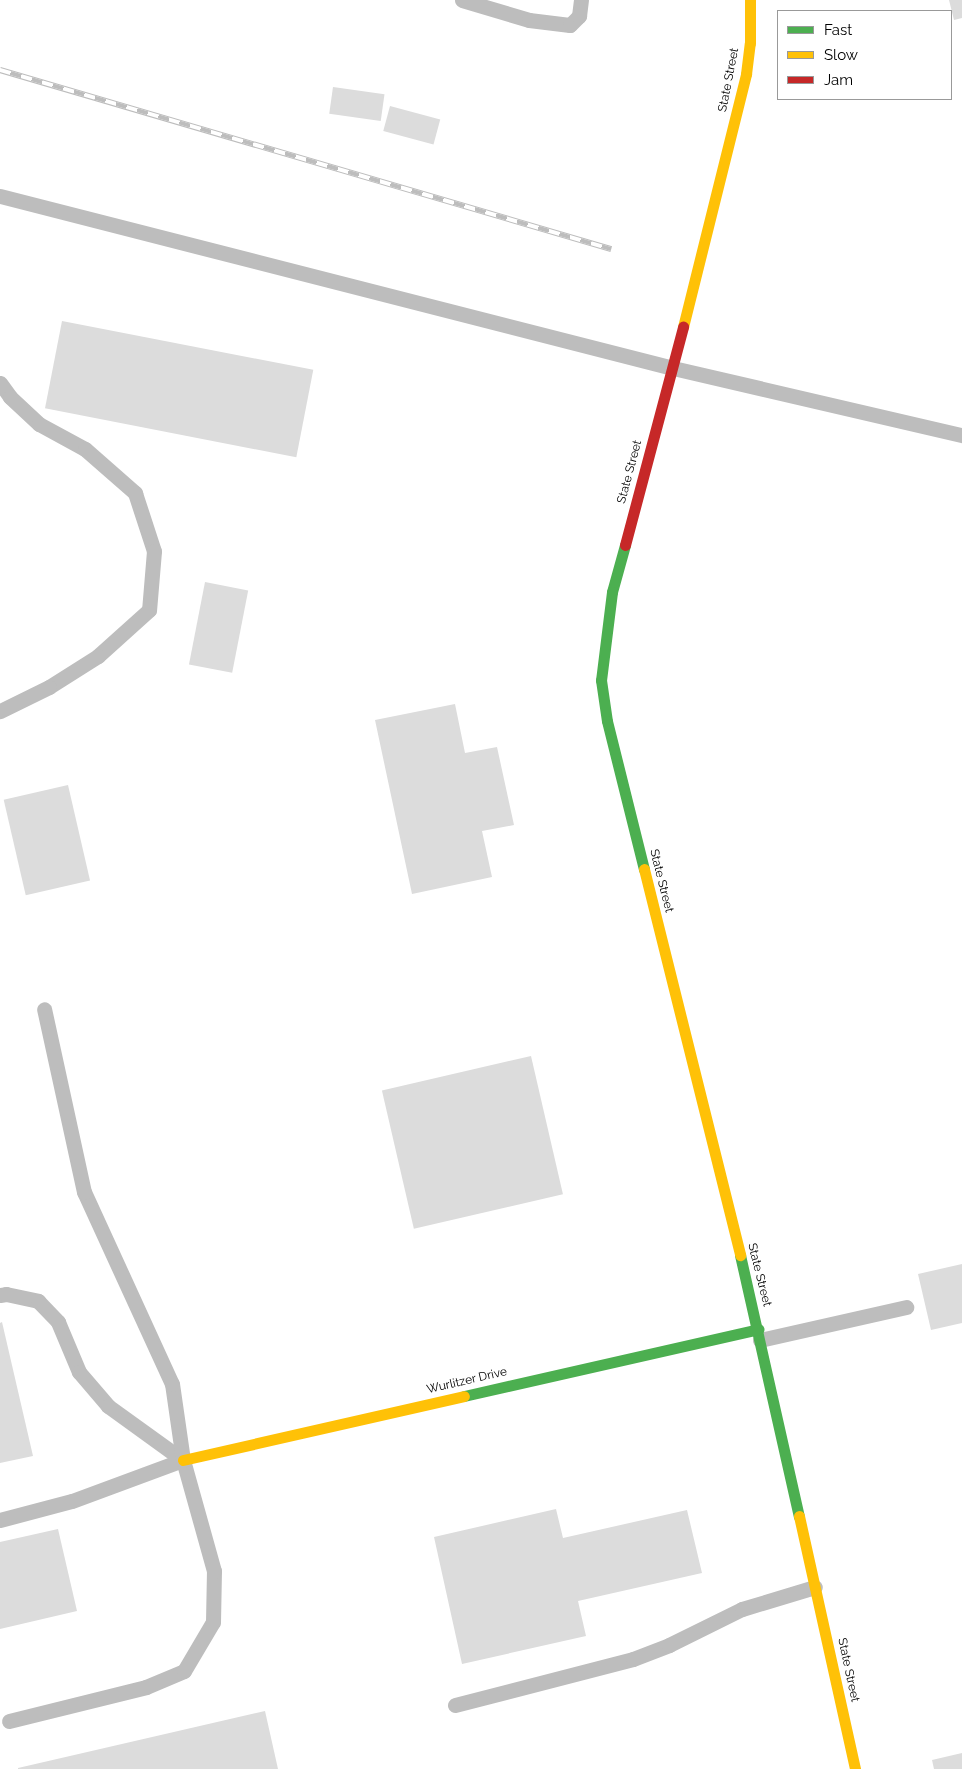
<!DOCTYPE html>
<html>
<head>
<meta charset="utf-8">
<style>
	body { margin:0 }
	#map { position:relative; width:962px; height:1769px; overflow:hidden; background:#fff; font-family:Raleway,sans-serif }
	div>[style] { position:absolute }
	.building>* { inset:0; background:#dcdcdc; transform-origin:0 0 }
	.lane>* { height:15px; margin:-7.5px; padding:0 7.5px; transform-origin:7.5px; border-radius:7.5px; background:#bdbdbd }
	.fast>* { height:11px; margin:-5.5px; padding:0 5.5px; transform-origin:5.5px; border-radius:5.5px; background:#4caf50 }
	.slow>* { height:11px; margin:-5.5px; padding:0 5.5px; transform-origin:5.5px; border-radius:5.5px; background:#ffc107 }
	.jam>* { height:11px; margin:-5.5px; padding:0 5.5px; transform-origin:5.5px; border-radius:5.5px; background:#c62828 }
	.rail>* { height:5.5px; margin-top:-2.75px; transform-origin:0; background:repeating-linear-gradient(90deg,#fff 0 11px,#bdbdbd 0 22px); box-sizing:border-box; border-block:1px solid #bdbdbd }
	span { translate:-50% -50%; white-space:nowrap; text-align:center; line-height:1.15; -webkit-text-stroke:4px #fff; paint-order:stroke }
	.street-label { font-size:12px; color:#000 }
	.legend { position:absolute; left:777px; top:10px; width:175px; height:90px; box-sizing:border-box; background:#fff; border:1px solid #999; margin:0; padding:6px 9px; list-style:none; font-size:15px; color:#000 }
	.legend li { display:flex; align-items:center; gap:10px; height:25px }
	.legend b { width:25px; border:1px solid #999 }
</style>
</head>
<body>
<div id="map">
	<div class="building">
		<div style="clip-path:polygon(949px 0,962px 0,962px 18px,954px 20px)"></div>
		<div style="left:333px;top:87px;width:52px;height:27px;rotate:8deg"></div>
		<div style="left:390px;top:106px;width:52px;height:26px;rotate:15deg"></div>
		<div style="left:62px;top:321px;width:256px;height:89px;rotate:11deg"></div>
		<div style="left:205px;top:582px;width:44px;height:84px;rotate:11deg"></div>
		<div style="clip-path:polygon(455px 704px,465px 753px,497px 747px,514px 825px,482px 831px,492px 877px,412px 894px,375px 720px)"></div>
		<div style="left:68px;top:785px;width:98px;height:66px;rotate:77deg"></div>
		<div style="left:531px;top:1056px;width:142px;height:153px;rotate:77deg"></div>
		<div style="clip-path:polygon(962px 1264px,962px 1323px,931px 1330px,918px 1274px)"></div>
		<div style="clip-path:polygon(2px 1322px,33px 1456px,0 1463px,0 1323px)"></div>
		<div style="clip-path:polygon(556px 1509px,563px 1538px,687px 1510px,702px 1573px,578px 1601px,586px 1636px,462px 1664px,434px 1537px)"></div>
		<div style="clip-path:polygon(58px 1529px,77px 1611px,0 1629px,0 1542px)"></div>
		<div style="clip-path:polygon(265px 1711px,278px 1769px,18px 1769px,18px 1768px)"></div>
		<div style="clip-path:polygon(962px 1753px,962px 1769px,934px 1769px,932px 1760px)"></div>
	</div>
	<div class="lane">
		<div style="left:462px;top:0;width:70px;rotate:16.6deg"></div>
		<div style="left:529px;top:20px;width:41px;rotate:7deg"></div>
		<div style="left:570px;top:25px;width:13px;rotate:-45deg"></div>
		<div style="left:579px;top:16px;width:16px;rotate:-83deg"></div>
		<div style="left:0;top:196px;width:695px;rotate:14.34deg"></div>
		<div style="left:673px;top:368px;width:297px;rotate:13.1deg"></div>
		<div style="left:0;top:383px;width:17px;rotate:54deg"></div>
		<div style="left:10px;top:397px;width:40px;rotate:43deg"></div>
		<div style="left:39px;top:424px;width:52px;rotate:28.5deg"></div>
		<div style="left:85px;top:449px;width:67px;rotate:41.3deg"></div>
		<div style="left:135px;top:493px;width:61px;rotate:71.9deg"></div>
		<div style="left:154px;top:551px;width:59px;rotate:94.8deg"></div>
		<div style="left:149px;top:610px;width:69px;rotate:138deg"></div>
		<div style="left:98px;top:656px;width:58px;rotate:147.7deg"></div>
		<div style="left:49px;top:687px;width:55px;rotate:153.9deg"></div>
		<div style="left:0;top:1295px;width:6px;rotate:-9deg"></div>
		<div style="left:6px;top:1294px;width:33px;rotate:12deg"></div>
		<div style="left:38px;top:1301px;width:29px;rotate:46deg"></div>
		<div style="left:58px;top:1322px;width:54px;rotate:67.2deg"></div>
		<div style="left:79px;top:1372px;width:45px;rotate:49.5deg"></div>
		<div style="left:108px;top:1406px;width:92px;rotate:35.8deg"></div>
		<div style="left:760px;top:1340px;width:150px;rotate:-12.7deg"></div>
		<div style="left:0;top:1520px;width:74px;rotate:-14.8deg"></div>
		<div style="left:72px;top:1501px;width:118px;rotate:-20.3deg"></div>
		<div style="left:455px;top:1705px;width:184px;rotate:-14.5deg"></div>
		<div style="left:633px;top:1659px;width:39px;rotate:-21deg"></div>
		<div style="left:669px;top:1645px;width:81px;rotate:-26.3deg"></div>
		<div style="left:742px;top:1609px;width:76px;rotate:-16.8deg"></div>
		<div style="left:9px;top:1721px;width:141px;rotate:-13.9deg"></div>
		<div style="left:146px;top:1687px;width:41px;rotate:-22.8deg"></div>
		<div style="left:184px;top:1671px;width:57px;rotate:-59.4deg"></div>
		<div style="left:213px;top:1622px;width:51px;rotate:-88.9deg"></div>
		<div style="left:214px;top:1571px;width:115px;rotate:-105.6deg"></div>
		<div style="left:183px;top:1460px;width:77px;rotate:-98.2deg"></div>
		<div style="left:172px;top:1384px;width:211px;rotate:-114.6deg"></div>
		<div style="left:84px;top:1192px;width:187px;rotate:-102.3deg"></div>
	</div>
	<div class="fast">
		<div style="left:625px;top:545px;width:49px;rotate:105.5deg"></div>
		<div style="left:612px;top:592px;width:89px;rotate:97.1deg"></div>
		<div style="left:601px;top:680px;width:41px;rotate:81.7deg"></div>
		<div style="left:607px;top:721px;width:153px;rotate:76deg"></div>
		<div style="left:740px;top:1255px;width:268px;rotate:77.3deg"></div>
		<div style="left:464px;top:1396px;width:302px;rotate:-12.8deg"></div>
	</div>
	<div class="slow">
		<div style="left:683px;top:327px;width:261px;rotate:-76deg"></div>
		<div style="left:746px;top:74px;width:31px;rotate:-83deg"></div>
		<div style="left:750px;top:43px;width:43px;rotate:-90deg"></div>
		<div style="left:644px;top:869px;width:398px;rotate:76deg"></div>
		<div style="left:183px;top:1460px;width:288px;rotate:-12.8deg"></div>
		<div style="left:799px;top:1516px;width:259px;rotate:77.5deg"></div>
	</div>
	<div class="jam">
		<div style="left:625px;top:545px;width:226px;rotate:-75.1deg"></div>
	</div>
	<div class="rail">
		<div style="left:0;top:70px;width:637px;rotate:16.33deg"></div>
	</div>
	<div class="street-label">
		<span style="left:729px;top:80px;rotate:-79deg">State Street</span>
		<span style="left:630px;top:472px;rotate:-75deg">State Street</span>
		<span style="left:661px;top:881px;rotate:76deg">State Street</span>
		<span style="left:759px;top:1275px;rotate:76deg">State Street</span>
		<span style="left:467px;top:1381px;rotate:-13deg">Wurlitzer Drive</span>
		<span style="left:848px;top:1670px;rotate:78deg">State Street</span>
	</div>
	<ul class="legend">
	<li><b style="height:6px;background:#4caf50"></b>Fast</li>
	<li><b style="height:6px;background:#ffc107"></b>Slow</li>
	<li><b style="height:6px;background:#c62828"></b>Jam</li>
	</ul>
</div>
</body>
</html>
